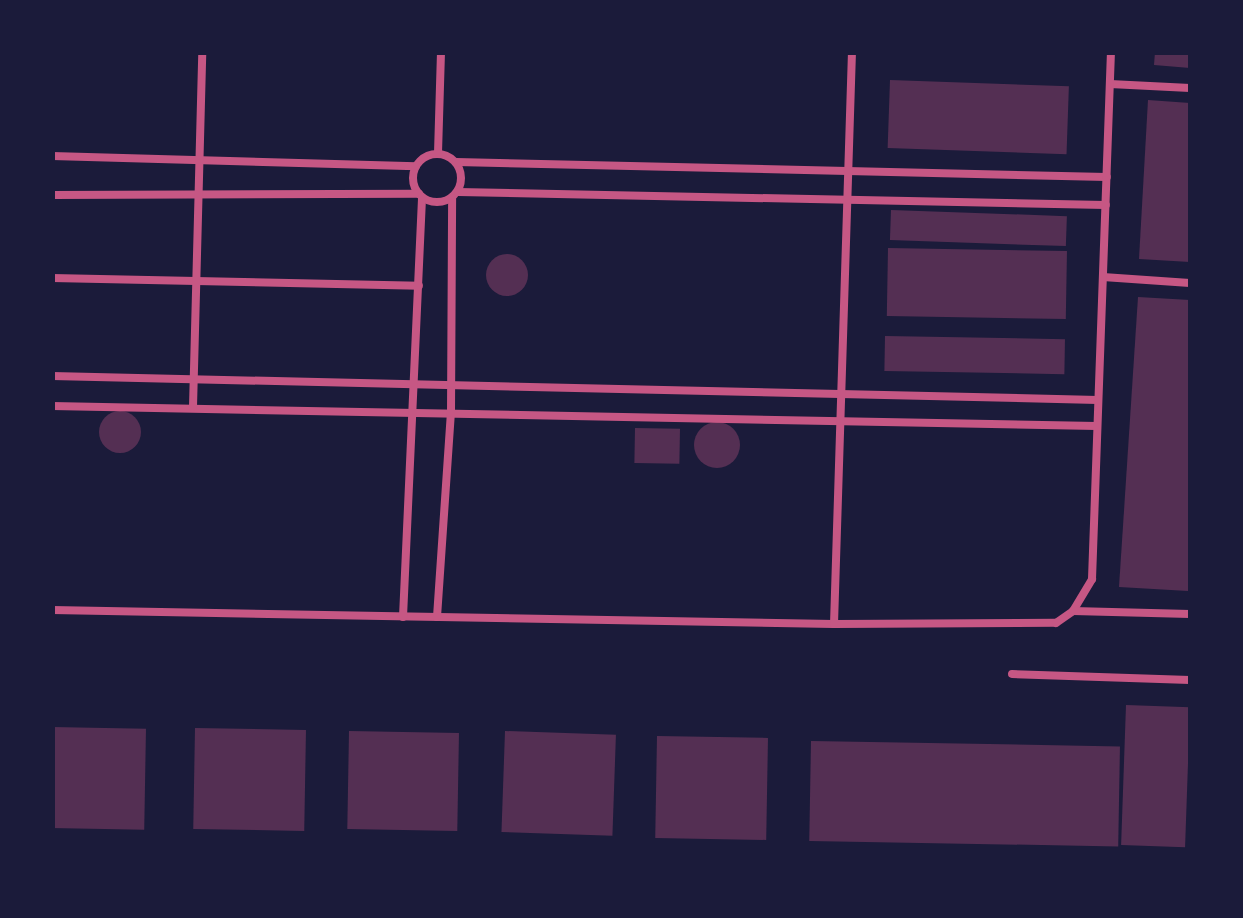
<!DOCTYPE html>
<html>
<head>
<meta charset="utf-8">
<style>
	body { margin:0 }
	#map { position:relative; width:1243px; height:918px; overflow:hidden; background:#1b1b3a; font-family:"Times New Roman",serif }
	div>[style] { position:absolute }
	.building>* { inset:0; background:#542f53; transform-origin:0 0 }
	.round { border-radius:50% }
	.service>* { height:8px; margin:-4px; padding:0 4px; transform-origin:4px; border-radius:4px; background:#c65784 }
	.service>.ring { margin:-4px; padding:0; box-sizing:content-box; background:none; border:8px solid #c65784; border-radius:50% }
	span { translate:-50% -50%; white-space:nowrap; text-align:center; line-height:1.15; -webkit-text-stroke:10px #1b1b3a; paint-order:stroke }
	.frame { position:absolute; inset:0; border:55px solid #1b1b3a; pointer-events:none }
</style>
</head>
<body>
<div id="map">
	<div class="building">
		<div style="clip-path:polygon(1155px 52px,1190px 52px,1190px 68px,1154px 65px)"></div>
		<div style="left:890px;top:80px;width:179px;height:68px;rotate:2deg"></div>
		<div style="clip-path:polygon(1148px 100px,1190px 103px,1190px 262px,1139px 259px)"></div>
		<div style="left:891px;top:210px;width:176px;height:30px;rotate:2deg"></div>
		<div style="left:888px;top:248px;width:179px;height:68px;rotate:1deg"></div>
		<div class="round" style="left:486px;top:254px;width:42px;height:42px"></div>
		<div style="clip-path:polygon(1138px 297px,1190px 300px,1188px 591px,1119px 587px)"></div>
		<div style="left:885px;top:336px;width:180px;height:35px;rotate:1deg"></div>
		<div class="round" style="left:99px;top:411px;width:42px;height:42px"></div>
		<div class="round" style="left:694px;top:422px;width:46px;height:46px"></div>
		<div style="left:635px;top:428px;width:45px;height:35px;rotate:1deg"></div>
		<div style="left:1126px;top:705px;width:64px;height:140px;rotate:2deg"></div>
		<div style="left:52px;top:727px;width:94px;height:101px;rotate:1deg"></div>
		<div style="left:195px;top:728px;width:111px;height:101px;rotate:1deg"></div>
		<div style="left:349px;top:731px;width:110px;height:98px;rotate:1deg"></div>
		<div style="left:505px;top:731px;width:111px;height:101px;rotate:2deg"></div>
		<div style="left:657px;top:736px;width:111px;height:102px;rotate:1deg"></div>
		<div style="left:811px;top:741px;width:309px;height:100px;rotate:1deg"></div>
	</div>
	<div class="service">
		<div style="left:1110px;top:84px;width:80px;rotate:2.9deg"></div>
		<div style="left:438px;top:153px;width:101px;rotate:-88.3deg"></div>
		<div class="ring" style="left:413px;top:154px;width:40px;height:40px"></div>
		<div style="left:52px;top:156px;width:364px;rotate:1.6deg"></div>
		<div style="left:456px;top:162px;width:651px;rotate:1.32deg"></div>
		<div style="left:458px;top:192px;width:648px;rotate:1.15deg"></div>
		<div style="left:52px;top:195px;width:367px;rotate:-0.2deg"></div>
		<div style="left:1103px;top:277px;width:87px;rotate:3.9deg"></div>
		<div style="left:52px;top:278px;width:367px;rotate:1.2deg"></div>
		<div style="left:52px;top:376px;width:1046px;rotate:1.31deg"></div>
		<div style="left:52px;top:406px;width:1045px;rotate:1.1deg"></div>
		<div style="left:193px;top:407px;width:355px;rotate:-88.5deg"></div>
		<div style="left:52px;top:610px;width:782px;rotate:1.03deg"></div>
		<div style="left:834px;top:624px;width:222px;rotate:-0.3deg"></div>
		<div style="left:1056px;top:623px;width:21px;rotate:-35deg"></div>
		<div style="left:1073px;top:611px;width:37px;rotate:-59deg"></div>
		<div style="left:1092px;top:579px;width:527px;rotate:-87.94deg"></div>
		<div style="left:1073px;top:611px;width:117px;rotate:1.5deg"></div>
		<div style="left:403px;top:617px;width:420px;rotate:-87.4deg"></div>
		<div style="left:437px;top:617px;width:204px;rotate:-86.1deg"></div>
		<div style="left:451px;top:413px;width:215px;rotate:-89.7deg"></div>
		<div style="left:834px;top:624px;width:572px;rotate:-88.2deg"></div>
		<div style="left:1012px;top:674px;width:178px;rotate:1.9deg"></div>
	</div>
	<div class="frame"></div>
</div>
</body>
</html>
